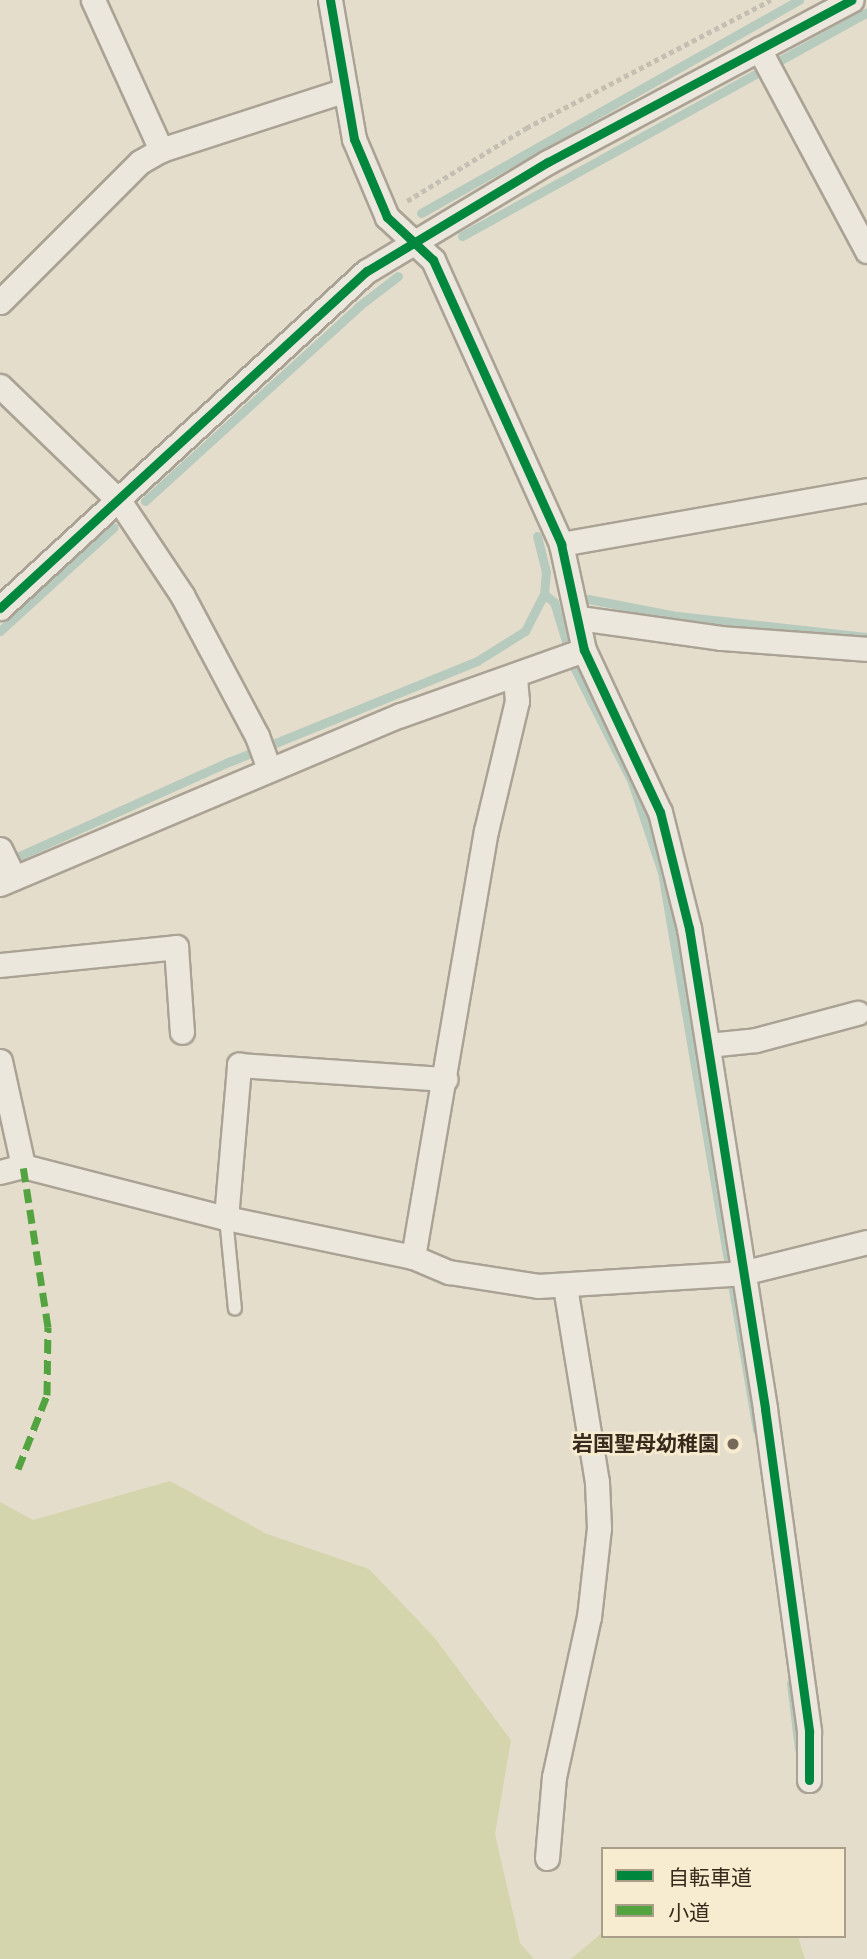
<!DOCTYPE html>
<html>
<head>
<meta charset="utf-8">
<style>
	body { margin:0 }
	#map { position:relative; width:867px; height:1959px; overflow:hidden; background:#e5ddcb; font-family:"Times New Roman","Noto Sans JP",serif }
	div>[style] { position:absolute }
	.green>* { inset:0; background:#d4d5ac }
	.stream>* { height:9px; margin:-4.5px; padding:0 4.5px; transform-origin:4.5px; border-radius:4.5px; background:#b7cabe }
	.path>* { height:4.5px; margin-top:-2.25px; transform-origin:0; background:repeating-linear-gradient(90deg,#c5beb3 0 5px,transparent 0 8.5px) }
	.roads { filter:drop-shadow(2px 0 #aaa294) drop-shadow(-2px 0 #aaa294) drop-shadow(0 2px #aaa294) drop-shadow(0 -2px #aaa294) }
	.service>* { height:12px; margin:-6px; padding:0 6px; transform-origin:6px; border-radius:6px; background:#ece7dd }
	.minor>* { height:23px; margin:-11.5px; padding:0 11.5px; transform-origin:11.5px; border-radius:11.5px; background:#ece7dd }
	.quiet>* { height:7px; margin-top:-3.5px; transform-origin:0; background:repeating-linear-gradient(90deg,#53a441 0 14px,transparent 0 21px) }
	.cycleway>* { height:9px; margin:-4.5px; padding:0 4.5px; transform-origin:4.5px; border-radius:4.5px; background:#00873e }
	.dots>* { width:19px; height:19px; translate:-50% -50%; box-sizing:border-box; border:4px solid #f7ecd0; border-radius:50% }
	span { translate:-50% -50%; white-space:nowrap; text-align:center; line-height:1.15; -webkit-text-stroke:5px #f7ecd0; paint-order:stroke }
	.poi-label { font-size:21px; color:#382a1c; font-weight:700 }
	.right { translate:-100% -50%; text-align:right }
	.legend { position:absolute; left:601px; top:1847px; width:245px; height:91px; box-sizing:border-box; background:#f7ecd0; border:2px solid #ab9e88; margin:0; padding:9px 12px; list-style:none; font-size:21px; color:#382a1c }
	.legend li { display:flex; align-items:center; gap:14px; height:35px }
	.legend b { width:35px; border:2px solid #ab9e88 }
</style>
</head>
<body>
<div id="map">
	<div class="green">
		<div style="clip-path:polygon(170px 1481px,267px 1534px,369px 1569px,434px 1637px,511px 1740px,495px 1834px,520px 1943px,534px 1959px,0 1959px,0 1502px,33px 1520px)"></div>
		<div style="clip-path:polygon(603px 1932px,603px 1936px,798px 1936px,805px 1959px,571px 1959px)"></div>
	</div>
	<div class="stream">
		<div style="left:421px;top:213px;width:434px;rotate:-29.4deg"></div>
		<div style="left:462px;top:236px;width:463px;rotate:-28.9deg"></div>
		<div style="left:145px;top:501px;width:290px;rotate:-42.3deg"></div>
		<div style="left:359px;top:306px;width:49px;rotate:-37.6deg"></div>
		<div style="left:544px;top:594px;width:13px;rotate:39deg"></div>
		<div style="left:554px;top:602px;width:68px;rotate:72.9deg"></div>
		<div style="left:574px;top:667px;width:129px;rotate:63.2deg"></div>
		<div style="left:632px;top:782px;width:95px;rotate:71.6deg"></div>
		<div style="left:662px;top:872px;width:566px;rotate:80.34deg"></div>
		<div style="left:588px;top:599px;width:91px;rotate:10.8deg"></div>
		<div style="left:677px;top:616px;width:191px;rotate:6.3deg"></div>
		<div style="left:0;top:631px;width:154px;rotate:-42.4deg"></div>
		<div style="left:8px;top:861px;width:244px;rotate:-24.2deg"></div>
		<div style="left:231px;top:761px;width:266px;rotate:-22.1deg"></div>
		<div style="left:477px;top:661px;width:57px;rotate:-32deg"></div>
		<div style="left:525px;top:631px;width:42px;rotate:-62.8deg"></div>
		<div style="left:544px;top:594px;width:22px;rotate:-85deg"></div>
		<div style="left:546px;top:572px;width:37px;rotate:-104deg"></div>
		<div style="left:791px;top:1683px;width:66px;rotate:83.1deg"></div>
	</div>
	<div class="path">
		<div style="left:407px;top:201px;width:140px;rotate:-31.5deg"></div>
		<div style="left:526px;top:128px;width:276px;rotate:-27.6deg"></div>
	</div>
	<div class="roads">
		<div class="service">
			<div style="left:226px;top:1218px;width:91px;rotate:84.4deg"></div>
		</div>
		<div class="minor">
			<div style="left:93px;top:0;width:165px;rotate:65.6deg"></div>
			<div style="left:330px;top:0;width:141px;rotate:80.2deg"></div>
			<div style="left:354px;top:139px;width:85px;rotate:67.1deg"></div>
			<div style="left:387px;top:217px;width:63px;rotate:43.1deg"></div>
			<div style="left:433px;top:260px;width:312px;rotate:65.7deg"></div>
			<div style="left:561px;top:544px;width:108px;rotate:77.8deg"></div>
			<div style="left:584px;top:650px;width:179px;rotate:64.9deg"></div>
			<div style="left:660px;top:812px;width:120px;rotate:76deg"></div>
			<div style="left:689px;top:928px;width:487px;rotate:81deg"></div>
			<div style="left:765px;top:1409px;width:326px;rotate:82.2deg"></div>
			<div style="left:809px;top:1732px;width:48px;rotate:90deg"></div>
			<div style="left:759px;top:49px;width:229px;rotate:61.9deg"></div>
			<div style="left:0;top:302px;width:198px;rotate:-45deg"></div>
			<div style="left:140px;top:162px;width:24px;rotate:-30deg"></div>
			<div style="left:161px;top:150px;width:194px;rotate:-18deg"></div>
			<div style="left:0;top:386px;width:167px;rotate:44deg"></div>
			<div style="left:120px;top:502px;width:112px;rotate:56.3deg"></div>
			<div style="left:182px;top:595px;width:160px;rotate:62deg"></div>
			<div style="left:257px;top:736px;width:35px;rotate:70deg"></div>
			<div style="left:561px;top:544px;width:311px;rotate:-10deg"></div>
			<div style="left:0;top:608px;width:498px;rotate:-42.6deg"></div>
			<div style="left:367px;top:271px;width:211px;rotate:-31.1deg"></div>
			<div style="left:548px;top:162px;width:344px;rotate:-28.1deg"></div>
			<div style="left:579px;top:618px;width:143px;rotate:8deg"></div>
			<div style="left:721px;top:638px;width:146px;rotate:4.3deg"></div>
			<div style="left:0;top:849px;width:32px;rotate:64deg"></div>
			<div style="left:0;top:884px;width:435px;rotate:-22.9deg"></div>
			<div style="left:401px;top:715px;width:194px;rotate:-19.6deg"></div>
			<div style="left:0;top:965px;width:177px;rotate:-5.8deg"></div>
			<div style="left:176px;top:947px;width:85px;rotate:86deg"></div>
			<div style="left:708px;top:1045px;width:48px;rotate:-5.9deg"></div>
			<div style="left:756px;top:1040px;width:105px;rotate:-15deg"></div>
			<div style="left:0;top:1061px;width:107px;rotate:77.6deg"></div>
			<div style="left:0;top:1172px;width:24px;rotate:-15deg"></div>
			<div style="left:23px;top:1166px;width:210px;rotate:14.4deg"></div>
			<div style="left:226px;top:1218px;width:191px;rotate:11.8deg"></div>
			<div style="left:413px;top:1257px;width:39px;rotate:23deg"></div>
			<div style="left:449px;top:1272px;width:90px;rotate:8.9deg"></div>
			<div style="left:538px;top:1286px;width:204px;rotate:-3.6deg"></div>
			<div style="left:742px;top:1273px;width:129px;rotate:-13.9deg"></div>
			<div style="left:226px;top:1218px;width:154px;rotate:-85.1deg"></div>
			<div style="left:239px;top:1065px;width:207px;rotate:3.9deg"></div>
			<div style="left:413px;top:1257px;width:432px;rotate:-80.3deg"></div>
			<div style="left:486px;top:831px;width:134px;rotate:-76.6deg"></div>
			<div style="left:517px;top:701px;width:24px;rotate:-95deg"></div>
			<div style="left:547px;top:1858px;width:81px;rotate:-85.1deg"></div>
			<div style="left:554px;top:1777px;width:164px;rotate:-77.7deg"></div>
			<div style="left:589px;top:1617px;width:90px;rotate:-83.6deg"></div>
			<div style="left:599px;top:1528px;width:46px;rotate:-92.5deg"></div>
			<div style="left:597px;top:1482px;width:198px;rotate:-99.3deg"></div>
		</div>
	</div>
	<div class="quiet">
		<div style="left:18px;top:1469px;width:79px;rotate:-68.6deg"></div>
		<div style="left:47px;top:1395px;width:68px;rotate:-89.2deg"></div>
		<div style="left:48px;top:1327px;width:163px;rotate:-98.8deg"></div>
	</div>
	<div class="cycleway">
		<div style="left:330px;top:0;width:141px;rotate:80.2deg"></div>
		<div style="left:354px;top:139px;width:85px;rotate:67.1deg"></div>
		<div style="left:387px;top:217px;width:63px;rotate:43.1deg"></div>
		<div style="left:433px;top:260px;width:312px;rotate:65.7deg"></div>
		<div style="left:561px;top:544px;width:108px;rotate:77.8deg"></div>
		<div style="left:584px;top:650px;width:179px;rotate:64.9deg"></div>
		<div style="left:660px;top:812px;width:120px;rotate:76deg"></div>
		<div style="left:689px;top:928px;width:487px;rotate:81deg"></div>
		<div style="left:765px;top:1409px;width:326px;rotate:82.2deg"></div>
		<div style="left:809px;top:1732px;width:48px;rotate:90deg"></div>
		<div style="left:0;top:608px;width:498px;rotate:-42.6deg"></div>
		<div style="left:367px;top:271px;width:211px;rotate:-31.1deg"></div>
		<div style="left:548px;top:162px;width:344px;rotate:-28.1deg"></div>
	</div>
	<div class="dots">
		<div style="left:733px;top:1444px;background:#756959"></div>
	</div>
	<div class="poi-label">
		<span class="right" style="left:719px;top:1444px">岩国聖母幼稚園</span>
	</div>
	<ul class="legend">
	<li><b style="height:9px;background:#00873e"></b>自転車道</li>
	<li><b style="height:9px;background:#53a441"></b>小道</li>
	</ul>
</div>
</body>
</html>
